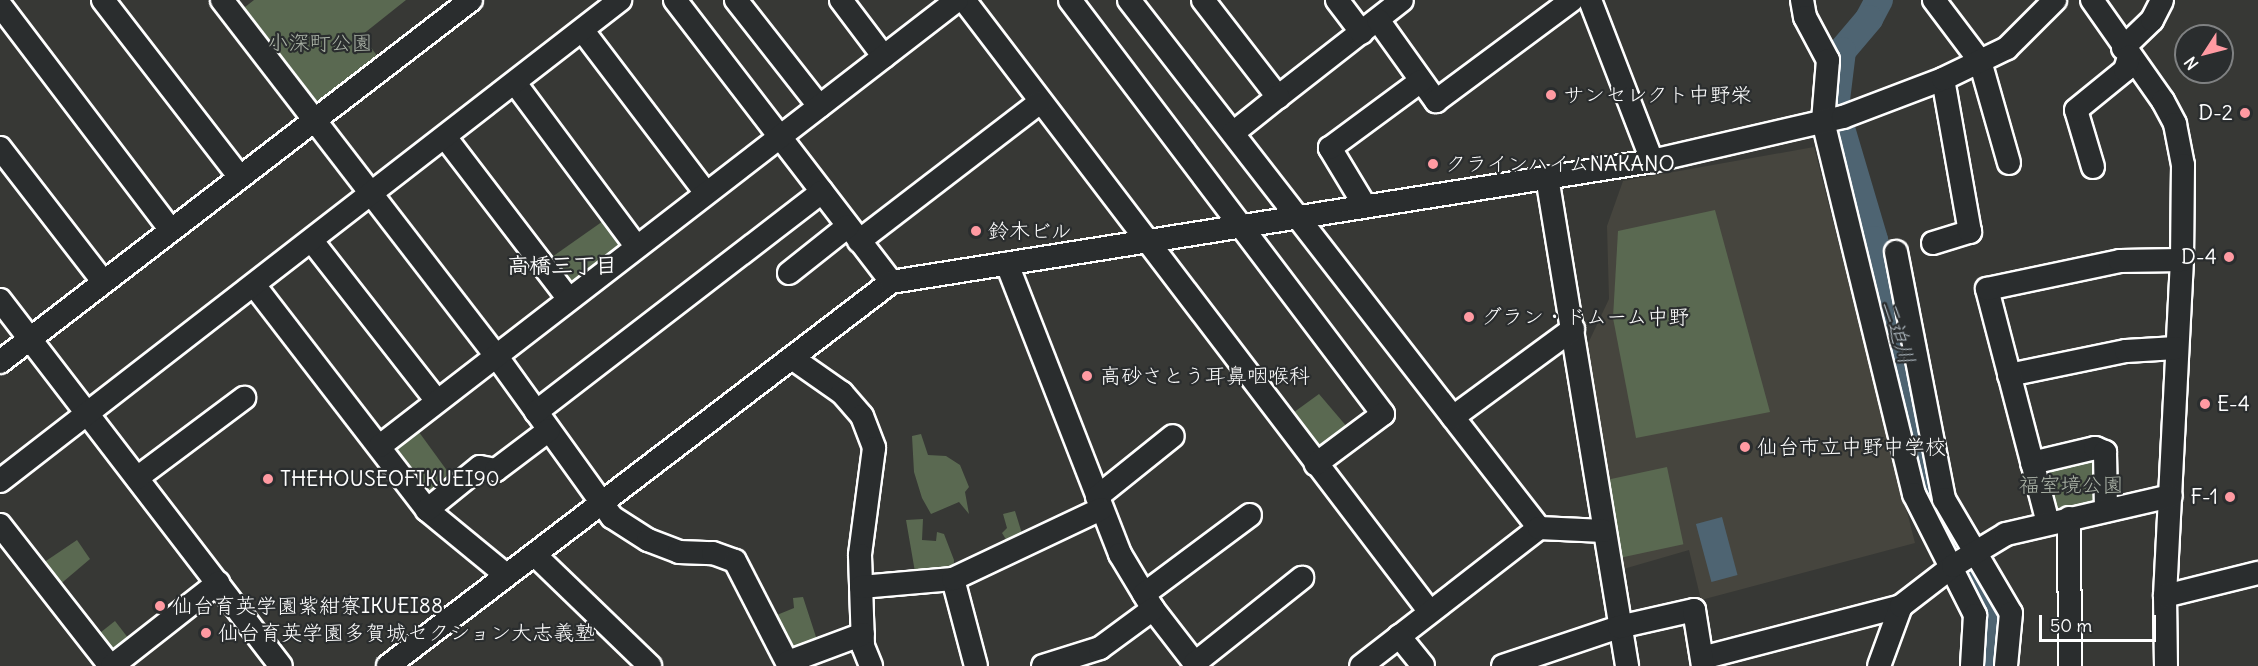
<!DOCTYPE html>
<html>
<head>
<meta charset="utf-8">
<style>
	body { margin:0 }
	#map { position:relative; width:2258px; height:666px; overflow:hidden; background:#373835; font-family:Delius,"Klee One",sans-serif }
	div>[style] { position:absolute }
	.built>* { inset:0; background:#46453e }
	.green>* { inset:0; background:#5a6951; transform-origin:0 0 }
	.water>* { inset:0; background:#4e6472; transform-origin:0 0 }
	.river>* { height:28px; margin:-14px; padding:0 14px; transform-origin:14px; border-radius:14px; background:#4e6472 }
	.roads { filter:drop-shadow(2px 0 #fff) drop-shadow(-2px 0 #fff) drop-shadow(0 2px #fff) drop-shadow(0 -2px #fff) }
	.minor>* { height:22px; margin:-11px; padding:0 11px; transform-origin:11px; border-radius:11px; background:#2a2d2e }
	.dots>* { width:16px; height:16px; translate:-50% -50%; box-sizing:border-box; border:3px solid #2a2d2e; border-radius:50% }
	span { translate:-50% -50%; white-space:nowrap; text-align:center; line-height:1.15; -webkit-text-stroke:4.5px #2a2d2e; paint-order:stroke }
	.park-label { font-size:21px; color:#acb4a8 }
	.poi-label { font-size:21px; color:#fff }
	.left { translate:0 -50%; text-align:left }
	.right { translate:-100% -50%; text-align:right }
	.neighbourhood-label { font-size:22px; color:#fff; font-weight:700 }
	.water-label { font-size:22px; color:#afb9c0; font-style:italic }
	.north { position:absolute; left:2174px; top:24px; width:60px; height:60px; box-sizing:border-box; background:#2a2d2e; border:2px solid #7f8182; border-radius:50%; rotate:234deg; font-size:16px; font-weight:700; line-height:24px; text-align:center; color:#fff }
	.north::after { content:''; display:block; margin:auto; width:21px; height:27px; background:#ff9aa2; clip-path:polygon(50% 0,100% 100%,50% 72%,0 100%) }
	.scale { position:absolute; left:2039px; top:615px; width:117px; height:27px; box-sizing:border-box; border:3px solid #fff; border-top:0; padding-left:8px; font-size:18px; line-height:21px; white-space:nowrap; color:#fff; -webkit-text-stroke:4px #2a2d2e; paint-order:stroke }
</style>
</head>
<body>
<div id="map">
	<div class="built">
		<div style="clip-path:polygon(1814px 147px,1915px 543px,1701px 600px,1689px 550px,1620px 570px,1584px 352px,1609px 299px,1607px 226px,1623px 181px)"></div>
	</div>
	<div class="green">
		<div style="clip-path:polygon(254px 0,406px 0,362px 35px,383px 64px,319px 111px,240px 11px)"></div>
		<div style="clip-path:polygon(1715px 210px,1770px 412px,1636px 438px,1613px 318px,1618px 231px)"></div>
		<div style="clip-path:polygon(606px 219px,627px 253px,580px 290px,542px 264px)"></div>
		<div style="clip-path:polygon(1319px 394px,1348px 428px,1313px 450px,1286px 418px)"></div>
		<div style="clip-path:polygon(416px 428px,459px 487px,427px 510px,391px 461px,395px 443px)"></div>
		<div style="clip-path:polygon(921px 434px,928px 455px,946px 456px,960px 465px,969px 487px,965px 492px,969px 514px,959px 502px,931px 514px,922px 498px,914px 472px,912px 436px)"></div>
		<div style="clip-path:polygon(2101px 455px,2102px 505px,2057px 515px,2037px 466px)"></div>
		<div style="left:1667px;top:467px;width:79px;height:68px;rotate:78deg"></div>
		<div style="clip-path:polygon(1015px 511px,1024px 540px,1010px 546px,1002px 533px,1007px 528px,1003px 514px)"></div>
		<div style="clip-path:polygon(923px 519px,922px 540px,936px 541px,937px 532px,944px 534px,954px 560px,953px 574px,915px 572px,906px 520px)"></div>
		<div style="clip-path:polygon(77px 540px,90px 559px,57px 587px,40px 565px)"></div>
		<div style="clip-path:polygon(803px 597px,817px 640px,790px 655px,772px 617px,794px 608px,793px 598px)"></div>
		<div style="clip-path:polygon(115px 621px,132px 643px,116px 657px,96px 636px)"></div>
	</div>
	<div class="water">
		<div style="left:1722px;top:517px;width:60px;height:27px;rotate:75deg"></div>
	</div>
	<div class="river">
		<div style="left:1879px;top:0;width:21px;rotate:118deg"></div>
		<div style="left:1869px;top:19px;width:42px;rotate:130.2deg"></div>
		<div style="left:1842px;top:51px;width:57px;rotate:97deg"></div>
		<div style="left:1835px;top:108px;width:138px;rotate:73.5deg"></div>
		<div style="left:1874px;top:240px;width:79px;rotate:77.6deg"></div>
		<div style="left:1891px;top:317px;width:35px;rotate:65deg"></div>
		<div style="left:1906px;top:349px;width:81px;rotate:77.9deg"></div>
		<div style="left:1923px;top:428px;width:51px;rotate:91.1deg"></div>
		<div style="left:1922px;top:479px;width:95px;rotate:60.5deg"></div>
		<div style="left:1969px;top:562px;width:45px;rotate:66.3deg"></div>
		<div style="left:1987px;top:603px;width:63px;rotate:90.9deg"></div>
	</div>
	<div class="roads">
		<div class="minor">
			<div style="left:103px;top:0;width:222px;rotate:52.3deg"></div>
			<div style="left:222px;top:0;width:451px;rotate:52.4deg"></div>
			<div style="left:497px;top:357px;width:197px;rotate:54.3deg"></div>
			<div style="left:612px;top:517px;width:43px;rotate:32.6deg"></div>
			<div style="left:648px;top:540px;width:33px;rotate:21deg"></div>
			<div style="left:679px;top:552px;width:34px;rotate:2deg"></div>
			<div style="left:713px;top:553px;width:23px;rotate:20deg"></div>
			<div style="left:735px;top:561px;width:118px;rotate:62.8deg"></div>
			<div style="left:675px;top:0;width:355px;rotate:52.5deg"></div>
			<div style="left:736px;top:0;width:135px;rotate:51.9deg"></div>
			<div style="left:841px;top:0;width:71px;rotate:53deg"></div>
			<div style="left:964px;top:0;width:769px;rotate:52.71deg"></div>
			<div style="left:1070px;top:0;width:519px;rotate:52.91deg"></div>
			<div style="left:1383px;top:414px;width:84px;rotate:143.3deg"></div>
			<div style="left:1129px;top:0;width:668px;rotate:52.17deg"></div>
			<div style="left:1539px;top:528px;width:225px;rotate:142.2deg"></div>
			<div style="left:1203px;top:0;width:123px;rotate:52.3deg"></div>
			<div style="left:1278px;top:97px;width:157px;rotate:-38deg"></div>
			<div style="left:1337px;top:0;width:41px;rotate:52.9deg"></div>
			<div style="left:1590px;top:0;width:173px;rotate:68.9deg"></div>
			<div style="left:1802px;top:0;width:17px;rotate:80deg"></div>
			<div style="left:1805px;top:17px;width:49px;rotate:61.9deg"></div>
			<div style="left:1828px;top:60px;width:61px;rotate:94.7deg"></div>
			<div style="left:1823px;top:121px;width:384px;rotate:76.3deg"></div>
			<div style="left:1914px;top:494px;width:136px;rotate:63.2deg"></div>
			<div style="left:1975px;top:615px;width:51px;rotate:93.4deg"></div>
			<div style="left:1934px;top:0;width:76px;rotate:53deg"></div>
			<div style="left:1980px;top:61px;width:106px;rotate:74.1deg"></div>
			<div style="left:2092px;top:0;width:123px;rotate:54.9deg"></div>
			<div style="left:2163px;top:101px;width:26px;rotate:62deg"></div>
			<div style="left:2175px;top:124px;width:42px;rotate:79deg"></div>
			<div style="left:2183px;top:165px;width:95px;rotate:90.6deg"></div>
			<div style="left:2182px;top:260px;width:336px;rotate:92.9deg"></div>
			<div style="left:2165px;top:596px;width:70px;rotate:89.2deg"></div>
			<div style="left:0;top:5px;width:281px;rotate:52.8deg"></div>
			<div style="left:1378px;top:20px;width:100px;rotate:54.4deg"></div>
			<div style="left:1436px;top:101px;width:169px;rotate:-36.6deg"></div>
			<div style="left:583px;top:31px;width:202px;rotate:52.8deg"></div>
			<div style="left:2123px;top:48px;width:40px;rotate:-44deg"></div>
			<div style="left:2152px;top:20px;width:22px;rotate:-63deg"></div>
			<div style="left:515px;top:83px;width:203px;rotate:53.4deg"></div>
			<div style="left:1233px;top:133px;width:58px;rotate:-38.7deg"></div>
			<div style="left:445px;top:137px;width:204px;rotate:52.6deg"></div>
			<div style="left:0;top:148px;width:167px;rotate:52.3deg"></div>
			<div style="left:2093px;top:167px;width:59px;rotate:-106.6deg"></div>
			<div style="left:2076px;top:110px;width:63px;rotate:-39.2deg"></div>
			<div style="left:2125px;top:70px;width:14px;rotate:-73deg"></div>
			<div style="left:1547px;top:177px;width:496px;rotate:80.7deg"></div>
			<div style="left:1365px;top:206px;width:68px;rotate:-121.1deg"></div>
			<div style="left:1330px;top:148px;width:113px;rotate:-36.4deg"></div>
			<div style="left:312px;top:241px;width:203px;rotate:52deg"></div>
			<div style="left:859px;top:241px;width:228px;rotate:-37.5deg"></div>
			<div style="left:1933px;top:243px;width:39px;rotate:-17deg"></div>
			<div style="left:1970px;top:232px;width:155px;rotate:-100deg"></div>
			<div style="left:1896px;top:252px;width:252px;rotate:79deg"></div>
			<div style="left:1944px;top:499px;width:132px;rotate:59.6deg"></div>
			<div style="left:2011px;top:613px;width:53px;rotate:95.4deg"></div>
			<div style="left:1007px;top:264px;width:311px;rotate:68.7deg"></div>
			<div style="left:1120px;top:554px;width:64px;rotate:59deg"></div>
			<div style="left:1153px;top:609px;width:72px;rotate:52.3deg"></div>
			<div style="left:789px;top:273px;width:75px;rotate:-38.5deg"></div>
			<div style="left:254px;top:285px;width:284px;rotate:52.4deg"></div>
			<div style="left:427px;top:510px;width:102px;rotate:39.4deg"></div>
			<div style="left:0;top:300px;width:461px;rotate:52.5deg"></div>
			<div style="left:792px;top:358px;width:61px;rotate:35deg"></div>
			<div style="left:842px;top:393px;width:30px;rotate:49deg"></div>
			<div style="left:862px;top:416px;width:34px;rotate:69deg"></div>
			<div style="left:874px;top:448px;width:108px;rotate:97.5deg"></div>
			<div style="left:860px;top:555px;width:91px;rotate:88.1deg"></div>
			<div style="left:863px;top:646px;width:22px;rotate:68deg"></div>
			<div style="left:0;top:362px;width:594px;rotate:-37.55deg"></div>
			<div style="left:2009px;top:375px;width:119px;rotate:-11.6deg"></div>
			<div style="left:2126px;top:351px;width:50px;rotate:-3.4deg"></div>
			<div style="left:536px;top:412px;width:361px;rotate:-37.6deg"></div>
			<div style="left:1453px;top:417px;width:149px;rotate:-36.3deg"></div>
			<div style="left:380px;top:446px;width:729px;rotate:-37.7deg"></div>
			<div style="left:2032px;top:463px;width:65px;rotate:-13.4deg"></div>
			<div style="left:2095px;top:448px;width:11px;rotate:22deg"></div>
			<div style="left:2105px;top:452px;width:58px;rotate:89deg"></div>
			<div style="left:137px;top:478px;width:134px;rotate:-36.8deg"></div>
			<div style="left:0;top:481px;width:785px;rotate:-37.8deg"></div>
			<div style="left:1097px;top:497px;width:97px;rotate:-38.8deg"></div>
			<div style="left:427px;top:510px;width:68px;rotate:-39.1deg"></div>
			<div style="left:480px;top:467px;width:16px;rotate:11deg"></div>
			<div style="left:496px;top:470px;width:66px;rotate:-37deg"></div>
			<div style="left:2069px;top:518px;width:148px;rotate:89.6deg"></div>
			<div style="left:2048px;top:523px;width:242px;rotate:-104.6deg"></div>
			<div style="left:1987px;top:289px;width:136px;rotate:-11.9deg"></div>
			<div style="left:2120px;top:261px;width:62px;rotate:-0.9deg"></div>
			<div style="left:0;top:525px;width:179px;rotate:52deg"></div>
			<div style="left:1539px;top:528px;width:65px;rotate:2.6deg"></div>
			<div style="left:535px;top:555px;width:160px;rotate:44deg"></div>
			<div style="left:953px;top:579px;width:90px;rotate:75.2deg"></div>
			<div style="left:861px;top:587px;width:92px;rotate:-5deg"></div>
			<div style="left:953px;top:579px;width:164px;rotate:-25.3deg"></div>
			<div style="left:1144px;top:594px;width:132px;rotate:-36.7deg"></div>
			<div style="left:2165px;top:596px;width:96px;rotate:-13.9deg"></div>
			<div style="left:1399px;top:636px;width:38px;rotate:51deg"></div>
			<div style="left:1702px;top:658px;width:206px;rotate:-14.6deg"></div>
			<div style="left:788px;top:662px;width:80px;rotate:-20.5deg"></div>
			<div style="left:1195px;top:663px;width:137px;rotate:-38.5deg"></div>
			<div style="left:112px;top:666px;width:135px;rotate:-38.1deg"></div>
			<div style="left:388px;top:666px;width:633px;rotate:-37.36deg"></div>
			<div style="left:891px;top:282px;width:771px;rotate:-9.03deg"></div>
			<div style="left:1652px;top:161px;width:196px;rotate:-13deg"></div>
			<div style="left:1843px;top:117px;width:107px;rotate:-20.8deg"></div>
			<div style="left:1943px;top:79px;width:71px;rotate:-25.8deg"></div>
			<div style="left:2007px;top:48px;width:68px;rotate:-45deg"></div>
			<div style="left:1043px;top:666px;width:60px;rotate:-17.5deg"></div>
			<div style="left:1100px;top:648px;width:66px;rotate:-36.3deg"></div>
			<div style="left:1503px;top:666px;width:122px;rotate:-18.6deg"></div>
			<div style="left:1619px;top:627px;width:77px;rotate:-12.8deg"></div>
			<div style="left:1694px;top:610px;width:57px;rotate:80.9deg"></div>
			<div style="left:1879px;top:666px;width:64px;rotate:-69.9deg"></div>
			<div style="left:1901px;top:606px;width:66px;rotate:-37.6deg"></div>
			<div style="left:1953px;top:566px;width:62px;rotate:-31.1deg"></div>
			<div style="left:2006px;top:534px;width:169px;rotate:-13deg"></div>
		</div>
	</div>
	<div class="dots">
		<div style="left:1551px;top:95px;background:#ff9aa2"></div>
		<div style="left:2245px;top:113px;background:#ff9aa2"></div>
		<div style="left:1433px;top:164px;background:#ff9aa2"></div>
		<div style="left:976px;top:231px;background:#ff9aa2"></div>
		<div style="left:2229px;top:257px;background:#ff9aa2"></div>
		<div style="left:1469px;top:317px;background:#ff9aa2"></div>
		<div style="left:1087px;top:376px;background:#ff9aa2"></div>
		<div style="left:2205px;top:404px;background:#ff9aa2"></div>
		<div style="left:1745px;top:447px;background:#ff9aa2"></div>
		<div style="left:268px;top:479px;background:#ff9aa2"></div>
		<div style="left:2230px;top:497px;background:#ff9aa2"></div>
		<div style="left:160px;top:606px;background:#ff9aa2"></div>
		<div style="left:206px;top:633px;background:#ff9aa2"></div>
	</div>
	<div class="park-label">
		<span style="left:320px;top:43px">小深町公園</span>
		<span style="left:2071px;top:485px">福室境公園</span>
	</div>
	<div class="poi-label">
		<span class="left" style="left:1563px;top:95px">サンセレクト中野栄</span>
		<span class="right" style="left:2233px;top:113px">D-2</span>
		<span class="left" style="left:1445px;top:164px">クラインハイムNAKANO</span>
		<span class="left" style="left:988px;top:231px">鈴木ビル</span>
		<span class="right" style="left:2217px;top:257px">D-4</span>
		<span class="left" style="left:1481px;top:317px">グラン・ドムーム中野</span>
		<span class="left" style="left:1100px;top:376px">高砂さとう耳鼻咽喉科</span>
		<span class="left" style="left:2217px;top:404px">E-4</span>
		<span class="left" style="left:1757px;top:447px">仙台市立中野中学校</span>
		<span class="left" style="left:280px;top:479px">THEHOUSEOFIKUEI90</span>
		<span class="right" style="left:2218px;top:497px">F-1</span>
		<span class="left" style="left:172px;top:606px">仙台育英学園紫紺寮IKUEI88</span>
		<span class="left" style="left:218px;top:633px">仙台育英学園多賀城セクション大志義塾</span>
	</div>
	<div class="neighbourhood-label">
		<span style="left:562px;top:266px">高橋三丁目</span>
	</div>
	<div class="water-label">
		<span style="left:1898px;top:332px;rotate:73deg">二迫川</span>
	</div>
	<div class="north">N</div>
	<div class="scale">50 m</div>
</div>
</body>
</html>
